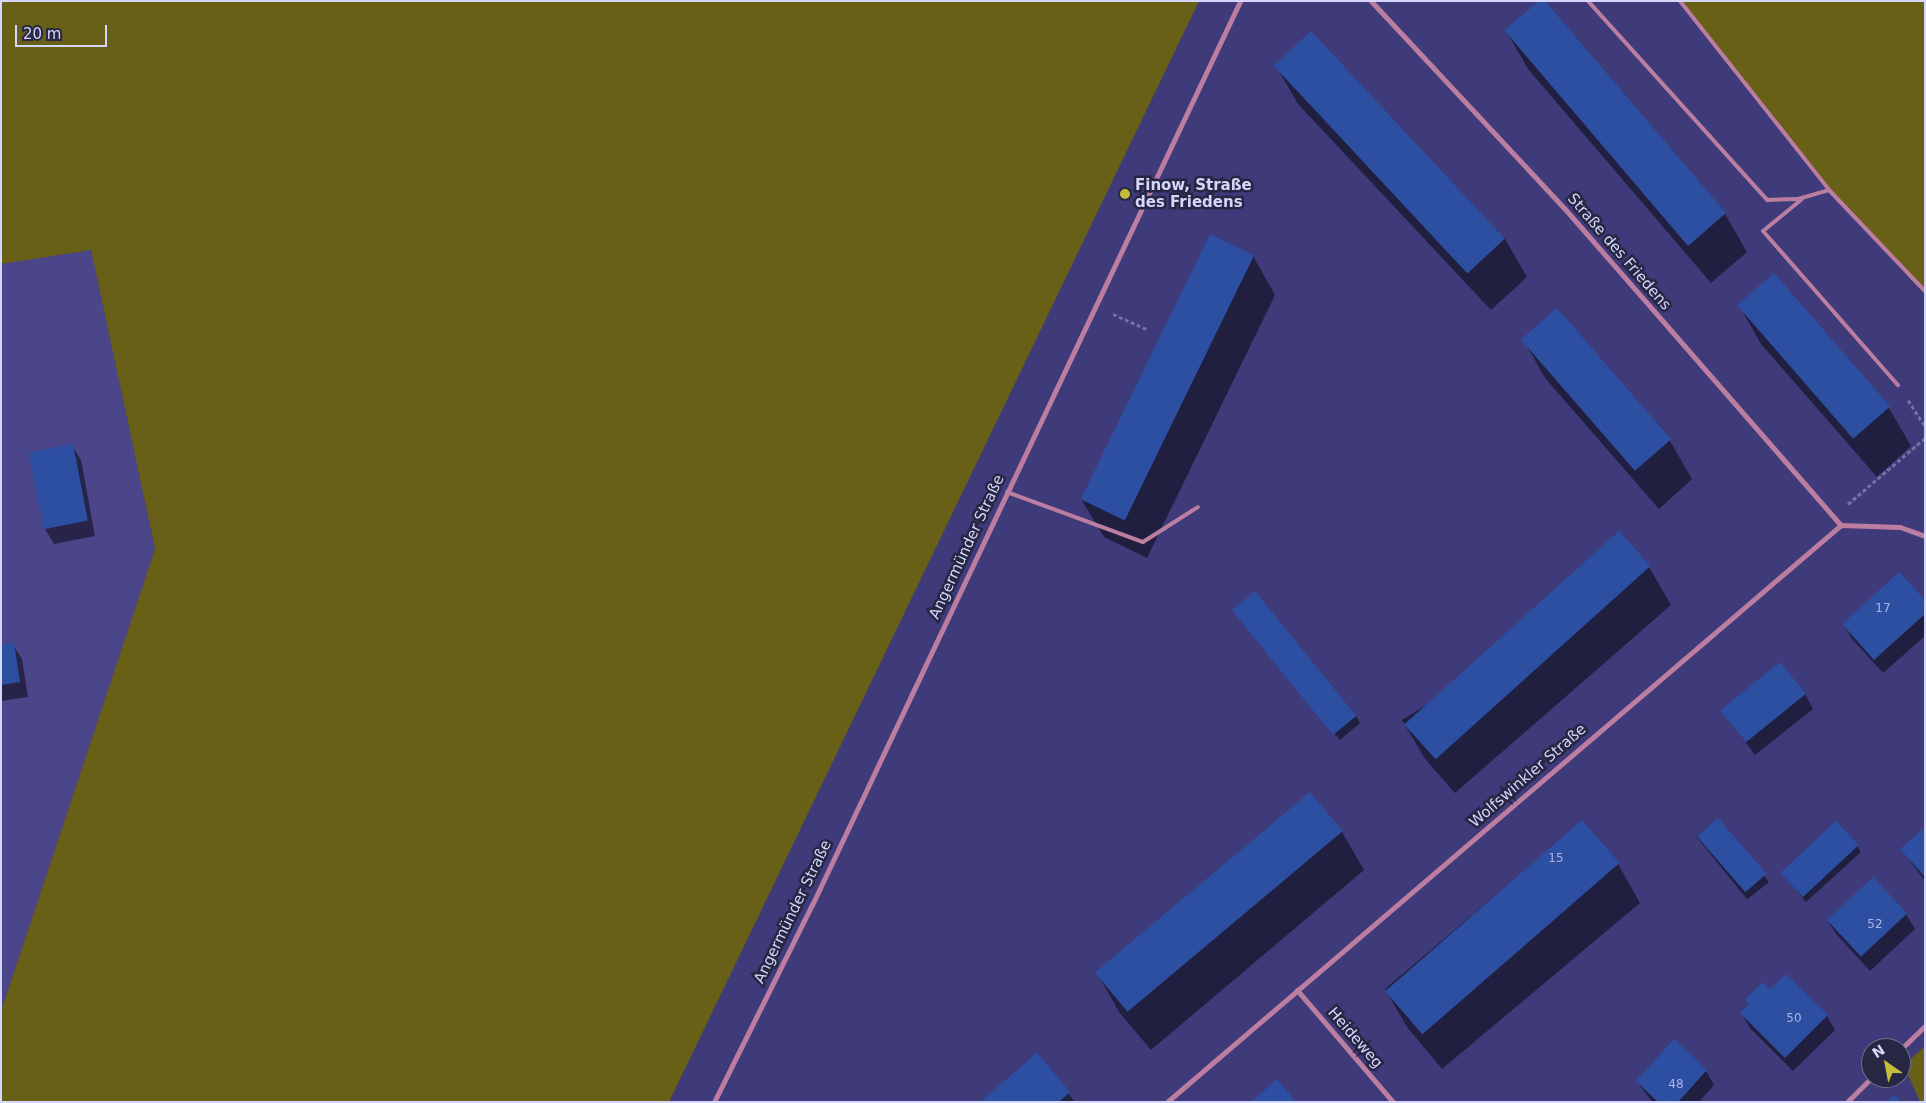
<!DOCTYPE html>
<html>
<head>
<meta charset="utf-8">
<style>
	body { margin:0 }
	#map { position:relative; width:1926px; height:1103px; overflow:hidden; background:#3f3a79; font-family:"DejaVu Sans",sans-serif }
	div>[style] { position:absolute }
	.built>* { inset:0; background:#4b458a }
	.green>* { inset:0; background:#676016 }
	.shadow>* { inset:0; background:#0007; transform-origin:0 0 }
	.building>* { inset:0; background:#2d4fa1; transform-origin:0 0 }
	.path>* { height:3px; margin-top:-1.5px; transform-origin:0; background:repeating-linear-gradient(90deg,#7370a6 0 4px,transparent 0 6.5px) }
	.lane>* { height:4px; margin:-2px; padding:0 2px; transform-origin:2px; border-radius:2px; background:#bb7ea1 }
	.street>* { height:5px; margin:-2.5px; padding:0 2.5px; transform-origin:2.5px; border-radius:2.5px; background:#bb7ea1 }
	.dots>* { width:14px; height:14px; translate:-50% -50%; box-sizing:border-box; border:2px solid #282743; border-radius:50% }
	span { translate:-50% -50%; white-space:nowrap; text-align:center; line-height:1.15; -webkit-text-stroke:5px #282743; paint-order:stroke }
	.number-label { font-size:12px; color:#abb4e5 }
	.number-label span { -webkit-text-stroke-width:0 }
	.poi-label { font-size:15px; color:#d5d6fc; font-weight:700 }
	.left { translate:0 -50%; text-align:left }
	.street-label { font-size:15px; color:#d5d6fc }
	.frame { position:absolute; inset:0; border:2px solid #d5d6fc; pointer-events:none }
	.north { position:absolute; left:1861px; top:1038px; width:50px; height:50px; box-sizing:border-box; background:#282743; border:1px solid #6d6d8d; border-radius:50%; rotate:327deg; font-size:14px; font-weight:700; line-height:20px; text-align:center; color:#d5d6fc }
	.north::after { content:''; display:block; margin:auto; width:18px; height:22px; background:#c7bb3c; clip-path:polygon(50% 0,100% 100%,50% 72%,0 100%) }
	.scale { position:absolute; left:15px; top:25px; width:92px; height:22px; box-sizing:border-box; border:2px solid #d5d6fc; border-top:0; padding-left:6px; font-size:15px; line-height:18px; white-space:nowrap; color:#d5d6fc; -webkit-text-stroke:4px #282743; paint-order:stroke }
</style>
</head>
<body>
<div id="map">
	<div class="built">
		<div style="clip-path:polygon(91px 250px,155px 550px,1px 1011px,1px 264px)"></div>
	</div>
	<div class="green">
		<div style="clip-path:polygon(1px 1px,1199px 1px,669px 1102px,1px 1102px,1px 1011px,155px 549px,91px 250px,1px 264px)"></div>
		<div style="clip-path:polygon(1680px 1px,1925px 1px,1925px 294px,1829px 190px)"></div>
		<div style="clip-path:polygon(1925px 1046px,1925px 1102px,1920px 1102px,1904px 1065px)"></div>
	</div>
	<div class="shadow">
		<div style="clip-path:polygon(1506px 31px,1725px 214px,1747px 252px,1711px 283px,1528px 69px)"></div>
		<div style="clip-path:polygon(1276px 66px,1505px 239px,1527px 277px,1491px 310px,1298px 104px)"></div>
		<div style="clip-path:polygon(1253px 256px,1275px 295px,1147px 558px,1104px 537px,1081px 499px)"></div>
		<div style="clip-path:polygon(1774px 275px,1889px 408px,1911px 446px,1877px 477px,1761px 344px,1739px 305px)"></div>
		<div style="clip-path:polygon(1557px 310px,1670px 441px,1692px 479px,1659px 509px,1545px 378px,1523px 339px)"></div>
		<div style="clip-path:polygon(72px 445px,81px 460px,95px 536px,54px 544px,45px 529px)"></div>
		<div style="clip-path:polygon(1649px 567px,1671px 605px,1455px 793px,1425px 759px,1402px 720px)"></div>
		<div style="clip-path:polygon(1254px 593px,1356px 716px,1360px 723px,1340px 740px,1238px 617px,1234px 610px)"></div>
		<div style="clip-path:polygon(1925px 602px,1925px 636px,1883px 673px,1852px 639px,1843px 624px)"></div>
		<div style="clip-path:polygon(13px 645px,22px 659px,28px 697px,1px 701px,1px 647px)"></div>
		<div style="clip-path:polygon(1805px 694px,1813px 709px,1755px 755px,1722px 710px)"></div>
		<div style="left:1718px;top:819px;width:81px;height:28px;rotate:51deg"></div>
		<div style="clip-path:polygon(1582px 822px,1618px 864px,1640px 903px,1442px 1069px,1407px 1027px,1385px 989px)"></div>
		<div style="clip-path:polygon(1925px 828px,1925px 881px,1902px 850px)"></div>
		<div style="clip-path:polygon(1342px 832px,1364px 870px,1151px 1050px,1119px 1012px,1097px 973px)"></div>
		<div style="clip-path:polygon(1857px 846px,1861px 852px,1806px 902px,1782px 872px)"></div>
		<div style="clip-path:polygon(1873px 878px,1906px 914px,1915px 929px,1870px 971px,1837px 935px,1828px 921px)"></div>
		<div style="clip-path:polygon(1770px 991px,1827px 1016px,1835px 1030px,1793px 1071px,1750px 1028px,1742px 1014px,1750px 1006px,1747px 1000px)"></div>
		<div style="clip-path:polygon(1037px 1055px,1075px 1102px,982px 1102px)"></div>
		<div style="clip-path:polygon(1706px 1071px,1714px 1085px,1699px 1102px,1652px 1102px,1637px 1081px)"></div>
	</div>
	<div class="building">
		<div style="clip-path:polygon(1539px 1px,1545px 1px,1726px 213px,1688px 246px,1504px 30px)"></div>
		<div style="left:1311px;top:31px;width:284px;height:51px;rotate:47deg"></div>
		<div style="left:1210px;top:234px;width:49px;height:295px;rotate:26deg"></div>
		<div style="left:1774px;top:273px;width:177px;height:49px;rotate:49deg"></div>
		<div style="left:1557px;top:308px;width:174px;height:48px;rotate:49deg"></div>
		<div style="left:73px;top:444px;width:78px;height:45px;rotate:79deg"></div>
		<div style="left:1619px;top:531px;width:47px;height:289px;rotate:48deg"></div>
		<div style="clip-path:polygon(1899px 572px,1925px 600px,1925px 614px,1874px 660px,1842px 624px)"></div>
		<div style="left:1255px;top:591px;width:161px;height:30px;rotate:51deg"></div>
		<div style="clip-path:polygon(14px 643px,20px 682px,1px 685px,1px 645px)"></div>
		<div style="left:1780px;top:662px;width:41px;height:77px;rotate:51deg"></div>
		<div style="left:1310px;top:792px;width:51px;height:281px;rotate:50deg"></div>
		<div style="left:1718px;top:818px;width:74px;height:28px;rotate:49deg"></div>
		<div style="left:1582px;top:820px;width:57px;height:261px;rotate:49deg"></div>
		<div style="left:1836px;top:821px;width:33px;height:76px;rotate:47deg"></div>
		<div style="clip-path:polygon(1925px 827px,1925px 877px,1900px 849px)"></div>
		<div style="left:1873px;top:877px;width:50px;height:63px;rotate:47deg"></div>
		<div style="clip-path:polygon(1786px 974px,1828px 1015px,1785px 1058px,1740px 1013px,1749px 1004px,1745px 1000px,1763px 982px,1770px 989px)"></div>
		<div style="clip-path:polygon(1674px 1039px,1707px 1070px,1678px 1102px,1658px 1102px,1636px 1081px)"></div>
		<div style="clip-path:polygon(1037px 1053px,1070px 1092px,1059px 1102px,980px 1102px)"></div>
		<div style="clip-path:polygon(1277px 1079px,1296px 1102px,1251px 1102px)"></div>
		<div style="clip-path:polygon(1894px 1095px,1901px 1102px,1887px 1102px)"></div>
	</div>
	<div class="path">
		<div style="left:1113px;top:314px;width:37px;rotate:24deg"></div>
		<div style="left:1908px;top:400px;width:31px;rotate:57deg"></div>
		<div style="left:1848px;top:504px;width:101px;rotate:-40.6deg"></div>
	</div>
	<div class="lane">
		<div style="left:1588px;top:1px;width:268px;rotate:48deg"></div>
		<div style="left:1767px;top:200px;width:31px;rotate:-2deg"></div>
		<div style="left:1798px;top:199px;width:32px;rotate:-16deg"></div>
		<div style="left:1829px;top:190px;width:139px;rotate:46.5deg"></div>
		<div style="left:1680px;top:1px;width:241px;rotate:51.7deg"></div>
		<div style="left:1802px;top:199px;width:50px;rotate:140.6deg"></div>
		<div style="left:1763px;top:231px;width:205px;rotate:48.8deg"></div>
		<div style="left:1007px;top:492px;width:145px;rotate:20.2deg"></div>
		<div style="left:1143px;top:542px;width:65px;rotate:-32.5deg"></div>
	</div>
	<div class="street">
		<div style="left:1371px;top:1px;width:284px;rotate:47deg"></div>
		<div style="left:1565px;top:209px;width:420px;rotate:48.9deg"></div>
		<div style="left:1297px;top:990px;width:148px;rotate:49.4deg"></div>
		<div style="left:1901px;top:1049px;width:33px;rotate:-44deg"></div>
		<div style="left:714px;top:1102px;width:220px;rotate:-63.6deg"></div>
		<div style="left:812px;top:905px;width:1000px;rotate:-64.66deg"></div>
		<div style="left:1167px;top:1102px;width:887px;rotate:-40.57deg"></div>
		<div style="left:1841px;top:525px;width:59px;rotate:1.9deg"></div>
		<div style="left:1900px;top:527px;width:27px;rotate:20deg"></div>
		<div style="left:1847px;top:1102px;width:34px;rotate:-45deg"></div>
	</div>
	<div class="dots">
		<div style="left:1125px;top:194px;background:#c7bb3c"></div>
	</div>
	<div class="number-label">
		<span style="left:1883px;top:609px">17</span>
		<span style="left:1556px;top:859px">15</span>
		<span style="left:1875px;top:925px">52</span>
		<span style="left:1794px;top:1019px">50</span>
		<span style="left:1676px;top:1085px">48</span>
	</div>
	<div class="poi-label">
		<span class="left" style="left:1135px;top:194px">Finow, Straße<br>des Friedens</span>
	</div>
	<div class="street-label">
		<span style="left:1619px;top:252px;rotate:49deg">Straße des Friedens</span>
		<span style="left:967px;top:547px;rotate:-65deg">Angermünder Straße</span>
		<span style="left:1528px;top:776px;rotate:-41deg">Wolfswinkler Straße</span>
		<span style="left:793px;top:912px;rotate:-64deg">Angermünder Straße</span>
		<span style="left:1355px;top:1038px;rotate:49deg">Heideweg</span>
	</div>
	<div class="frame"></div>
	<div class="north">N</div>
	<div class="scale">20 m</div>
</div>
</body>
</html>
